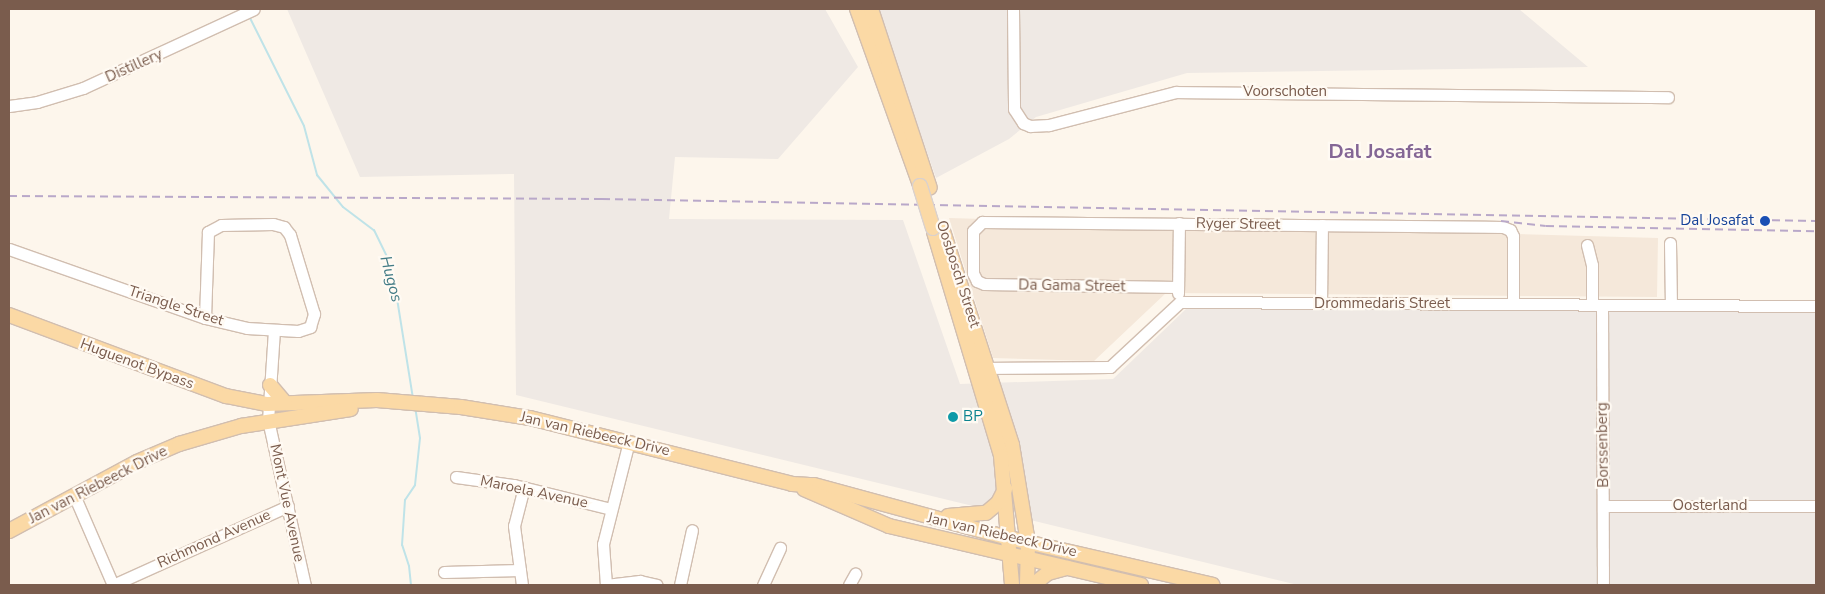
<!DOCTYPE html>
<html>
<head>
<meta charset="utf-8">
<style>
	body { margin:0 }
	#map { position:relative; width:1825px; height:594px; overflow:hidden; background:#fdf6ec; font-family:"Nunito Sans",sans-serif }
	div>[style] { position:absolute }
	.residential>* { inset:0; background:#f5e8da }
	.industrial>* { inset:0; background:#efe9e4 }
	.stream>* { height:2px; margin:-1px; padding:0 1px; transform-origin:1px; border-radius:1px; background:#bfe3e8 }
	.roads { filter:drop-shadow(1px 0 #d1beb0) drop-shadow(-1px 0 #d1beb0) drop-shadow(0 1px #d1beb0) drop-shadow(0 -1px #d1beb0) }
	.minor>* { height:11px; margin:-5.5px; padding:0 5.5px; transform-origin:5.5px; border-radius:5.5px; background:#fff }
	.major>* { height:14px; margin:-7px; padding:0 7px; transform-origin:7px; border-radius:7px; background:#fbd9a5 }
	.rail>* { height:2px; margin-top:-1px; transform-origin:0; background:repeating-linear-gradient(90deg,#b9a8c9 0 8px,transparent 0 13px) }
	.bridges { filter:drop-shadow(1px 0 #dad1cd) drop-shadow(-1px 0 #dad1cd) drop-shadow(0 1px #dad1cd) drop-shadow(0 -1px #dad1cd) }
	.major-bridge>* { height:14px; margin:-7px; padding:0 7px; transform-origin:7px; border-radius:7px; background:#fbd9a5 }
	.dots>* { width:14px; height:14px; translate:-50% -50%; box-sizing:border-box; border:2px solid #fffaf3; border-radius:50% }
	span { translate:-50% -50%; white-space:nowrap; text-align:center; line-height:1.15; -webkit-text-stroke:4.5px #fffaf3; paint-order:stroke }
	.street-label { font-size:15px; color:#7a5c4d }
	.transit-label { font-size:15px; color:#164399 }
	.right { translate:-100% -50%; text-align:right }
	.culture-label { font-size:15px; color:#0d838f }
	.left { translate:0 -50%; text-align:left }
	.water-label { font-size:16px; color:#437c86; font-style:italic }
	.district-label { font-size:20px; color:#846695; font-weight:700 }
	.frame { position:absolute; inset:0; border:10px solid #7a5c4d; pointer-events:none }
</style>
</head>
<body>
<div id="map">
	<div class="residential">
		<div style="clip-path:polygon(949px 218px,1658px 238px,1657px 297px,1166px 293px,1094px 361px,993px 358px)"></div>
	</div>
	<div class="industrial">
		<div style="clip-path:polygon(287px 9px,825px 9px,858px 67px,778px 159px,675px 157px,669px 219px,903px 220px,960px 384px,1113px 379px,1186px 309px,1816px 308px,1816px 585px,1298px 585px,516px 395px,514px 174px,360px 177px)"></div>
		<div style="clip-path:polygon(877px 9px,1519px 9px,1588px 67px,1187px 73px,1036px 117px,1009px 139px,936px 178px)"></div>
	</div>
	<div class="stream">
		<div style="left:249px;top:16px;width:123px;rotate:63.4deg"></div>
		<div style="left:304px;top:126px;width:51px;rotate:75.1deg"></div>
		<div style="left:317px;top:175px;width:41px;rotate:50.9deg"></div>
		<div style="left:343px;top:207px;width:39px;rotate:37deg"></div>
		<div style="left:374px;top:230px;width:30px;rotate:64deg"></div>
		<div style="left:387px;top:257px;width:30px;rotate:75deg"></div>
		<div style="left:395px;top:286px;width:113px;rotate:80.9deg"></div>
		<div style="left:411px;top:585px;width:19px;rotate:-96deg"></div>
		<div style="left:409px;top:566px;width:22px;rotate:-108deg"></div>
		<div style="left:402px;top:545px;width:45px;rotate:-86.2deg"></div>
		<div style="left:405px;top:500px;width:18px;rotate:-56deg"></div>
		<div style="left:415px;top:485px;width:47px;rotate:-83.9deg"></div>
		<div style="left:420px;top:438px;width:30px;rotate:-99deg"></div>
	</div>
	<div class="roads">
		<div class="minor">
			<div style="left:1013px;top:9px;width:100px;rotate:89.4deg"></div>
			<div style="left:1014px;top:109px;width:17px;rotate:57deg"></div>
			<div style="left:1023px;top:123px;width:8px;rotate:23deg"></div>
			<div style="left:1030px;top:126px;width:19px;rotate:-3deg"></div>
			<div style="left:1049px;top:125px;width:131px;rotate:-14.6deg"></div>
			<div style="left:1176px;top:92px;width:492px;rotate:0.6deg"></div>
			<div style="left:9px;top:106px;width:28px;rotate:-8deg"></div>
			<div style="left:37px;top:102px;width:48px;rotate:-16.9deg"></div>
			<div style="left:83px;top:88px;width:188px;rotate:-24.8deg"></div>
			<div style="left:1670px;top:243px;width:62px;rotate:89.1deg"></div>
			<div style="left:1587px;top:245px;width:21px;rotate:76deg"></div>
			<div style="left:1592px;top:265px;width:39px;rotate:90deg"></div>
			<div style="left:9px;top:249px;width:208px;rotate:19.4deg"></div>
			<div style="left:205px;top:318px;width:43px;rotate:13.4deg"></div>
			<div style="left:247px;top:328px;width:51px;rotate:3.4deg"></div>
			<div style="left:298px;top:331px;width:13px;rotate:-18deg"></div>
			<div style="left:310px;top:327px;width:14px;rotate:-73deg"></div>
			<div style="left:314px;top:314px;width:83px;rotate:-106.9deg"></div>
			<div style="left:290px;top:235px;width:10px;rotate:-127deg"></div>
			<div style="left:284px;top:227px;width:11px;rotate:-165deg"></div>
			<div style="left:273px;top:224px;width:52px;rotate:178.9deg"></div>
			<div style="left:221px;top:225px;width:15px;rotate:152deg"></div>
			<div style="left:208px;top:232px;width:86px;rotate:92deg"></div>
			<div style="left:1177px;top:287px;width:193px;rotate:-179.1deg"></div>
			<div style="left:984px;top:284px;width:8px;rotate:-157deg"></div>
			<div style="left:977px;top:281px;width:9px;rotate:-117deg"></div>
			<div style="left:973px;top:273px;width:42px;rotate:-90deg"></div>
			<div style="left:973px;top:231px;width:13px;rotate:-45deg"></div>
			<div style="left:982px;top:222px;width:521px;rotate:0.55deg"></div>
			<div style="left:1503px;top:227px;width:8px;rotate:23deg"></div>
			<div style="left:1510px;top:230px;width:7px;rotate:63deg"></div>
			<div style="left:1513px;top:236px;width:68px;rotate:90deg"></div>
			<div style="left:1178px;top:293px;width:70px;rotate:-89.2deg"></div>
			<div style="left:1321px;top:303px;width:78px;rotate:-89.3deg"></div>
			<div style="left:1602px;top:305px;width:280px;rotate:89.8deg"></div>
			<div style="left:274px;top:330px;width:90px;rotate:93.8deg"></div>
			<div style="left:268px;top:420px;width:169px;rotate:77.4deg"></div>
			<div style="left:979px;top:368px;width:131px;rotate:-0.4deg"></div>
			<div style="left:1110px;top:367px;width:96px;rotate:-42.9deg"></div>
			<div style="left:1180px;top:302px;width:636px;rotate:0.36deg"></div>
			<div style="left:456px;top:477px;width:59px;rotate:7.9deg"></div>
			<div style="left:514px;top:485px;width:100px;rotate:13.9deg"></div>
			<div style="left:74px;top:495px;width:98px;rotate:66.6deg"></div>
			<div style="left:1604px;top:506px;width:212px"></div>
			<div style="left:444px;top:572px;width:76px;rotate:-1.5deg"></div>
			<div style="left:113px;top:585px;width:192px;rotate:-24.3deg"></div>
			<div style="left:522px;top:585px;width:60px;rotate:-97.7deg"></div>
			<div style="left:514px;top:526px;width:40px;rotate:-75.6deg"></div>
			<div style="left:606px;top:585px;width:41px;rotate:-94.2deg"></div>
			<div style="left:603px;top:544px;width:106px;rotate:-75.8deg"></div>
			<div style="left:606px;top:585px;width:34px;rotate:-7deg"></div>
			<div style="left:640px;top:581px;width:17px;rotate:13deg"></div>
			<div style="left:680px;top:585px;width:56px;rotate:-77.7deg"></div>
			<div style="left:763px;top:585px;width:41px;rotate:-65.3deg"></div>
			<div style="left:849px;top:585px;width:13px;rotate:-61deg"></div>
		</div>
		<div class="major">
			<div style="left:857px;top:9px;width:187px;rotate:70.3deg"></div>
			<div style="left:871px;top:9px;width:188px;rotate:71.8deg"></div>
			<div style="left:942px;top:228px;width:228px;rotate:72.1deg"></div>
			<div style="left:1012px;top:445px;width:99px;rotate:80.7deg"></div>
			<div style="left:1028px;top:543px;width:42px;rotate:91.4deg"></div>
			<div style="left:934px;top:232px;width:234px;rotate:73.3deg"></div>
			<div style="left:1001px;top:456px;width:129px;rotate:85.1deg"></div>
			<div style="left:9px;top:315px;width:232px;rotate:20.5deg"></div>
			<div style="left:226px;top:396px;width:42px;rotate:11deg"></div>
			<div style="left:267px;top:404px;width:110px;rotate:-2.1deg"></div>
			<div style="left:377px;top:400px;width:84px;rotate:4.8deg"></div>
			<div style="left:461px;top:407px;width:70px;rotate:9.1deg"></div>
			<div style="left:530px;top:418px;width:270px;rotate:14.1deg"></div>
			<div style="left:792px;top:484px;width:22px;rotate:3deg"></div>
			<div style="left:814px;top:485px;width:198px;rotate:15.2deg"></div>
			<div style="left:1005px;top:537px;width:213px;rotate:13deg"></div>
			<div style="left:270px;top:385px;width:23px;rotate:50deg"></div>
			<div style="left:804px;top:489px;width:93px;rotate:23.5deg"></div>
			<div style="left:889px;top:526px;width:259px;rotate:13.2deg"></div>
			<div style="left:948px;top:516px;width:38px;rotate:-5deg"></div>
			<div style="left:986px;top:513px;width:16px;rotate:-40deg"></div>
			<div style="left:998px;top:503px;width:16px;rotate:-63deg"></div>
			<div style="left:9px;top:531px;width:145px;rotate:-28.3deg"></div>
			<div style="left:137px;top:462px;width:46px;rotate:-23.2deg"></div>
			<div style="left:179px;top:444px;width:65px;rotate:-16.2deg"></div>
			<div style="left:241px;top:426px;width:111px;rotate:-8.8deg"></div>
			<div style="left:1033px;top:585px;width:19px;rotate:-39deg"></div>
			<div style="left:1048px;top:573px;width:20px;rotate:-15deg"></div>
		</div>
	</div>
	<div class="rail">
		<div style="left:9px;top:196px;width:593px;rotate:0.29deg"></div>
		<div style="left:602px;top:199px;width:1214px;rotate:1.04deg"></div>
		<div style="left:1501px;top:221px;width:45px;rotate:6.3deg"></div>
		<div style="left:1546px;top:226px;width:270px;rotate:1.1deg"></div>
	</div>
	<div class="bridges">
		<div class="major-bridge">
			<div style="left:920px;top:186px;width:44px;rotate:72.8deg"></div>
		</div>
	</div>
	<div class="dots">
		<div style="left:1765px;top:221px;background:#1a4fb4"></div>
		<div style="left:953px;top:417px;background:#0f9aa8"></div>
	</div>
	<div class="street-label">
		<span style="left:134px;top:66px;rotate:-24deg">Distillery</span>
		<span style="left:1285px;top:92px">Voorschoten</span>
		<span style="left:1238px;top:224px;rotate:1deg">Ryger Street</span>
		<span style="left:958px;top:274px;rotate:72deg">Oosbosch Street</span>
		<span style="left:1072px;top:286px;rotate:1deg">Da Gama Street</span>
		<span style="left:1382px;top:304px">Drommedaris Street</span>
		<span style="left:176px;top:306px;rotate:18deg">Triangle Street</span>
		<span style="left:137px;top:364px;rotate:20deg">Huguenot Bypass</span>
		<span style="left:595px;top:434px;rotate:13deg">Jan van Riebeeck Drive</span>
		<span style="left:1603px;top:445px;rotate:-91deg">Borssenberg</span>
		<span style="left:98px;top:485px;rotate:-27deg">Jan van Riebeeck Drive</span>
		<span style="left:534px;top:492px;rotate:12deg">Maroela Avenue</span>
		<span style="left:287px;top:503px;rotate:78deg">Mont Vue Avenue</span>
		<span style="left:1710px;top:506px">Oosterland</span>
		<span style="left:1002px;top:535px;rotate:13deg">Jan van Riebeeck Drive</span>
		<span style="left:214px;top:539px;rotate:-24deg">Richmond Avenue</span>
	</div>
	<div class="transit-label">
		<span class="right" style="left:1754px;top:221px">Dal Josafat</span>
	</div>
	<div class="culture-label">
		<span class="left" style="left:963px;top:417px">BP</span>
	</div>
	<div class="water-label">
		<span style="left:391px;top:279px;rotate:75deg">Hugos</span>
	</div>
	<div class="district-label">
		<span style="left:1380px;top:151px">Dal Josafat</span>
	</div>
	<div class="frame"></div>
</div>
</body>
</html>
